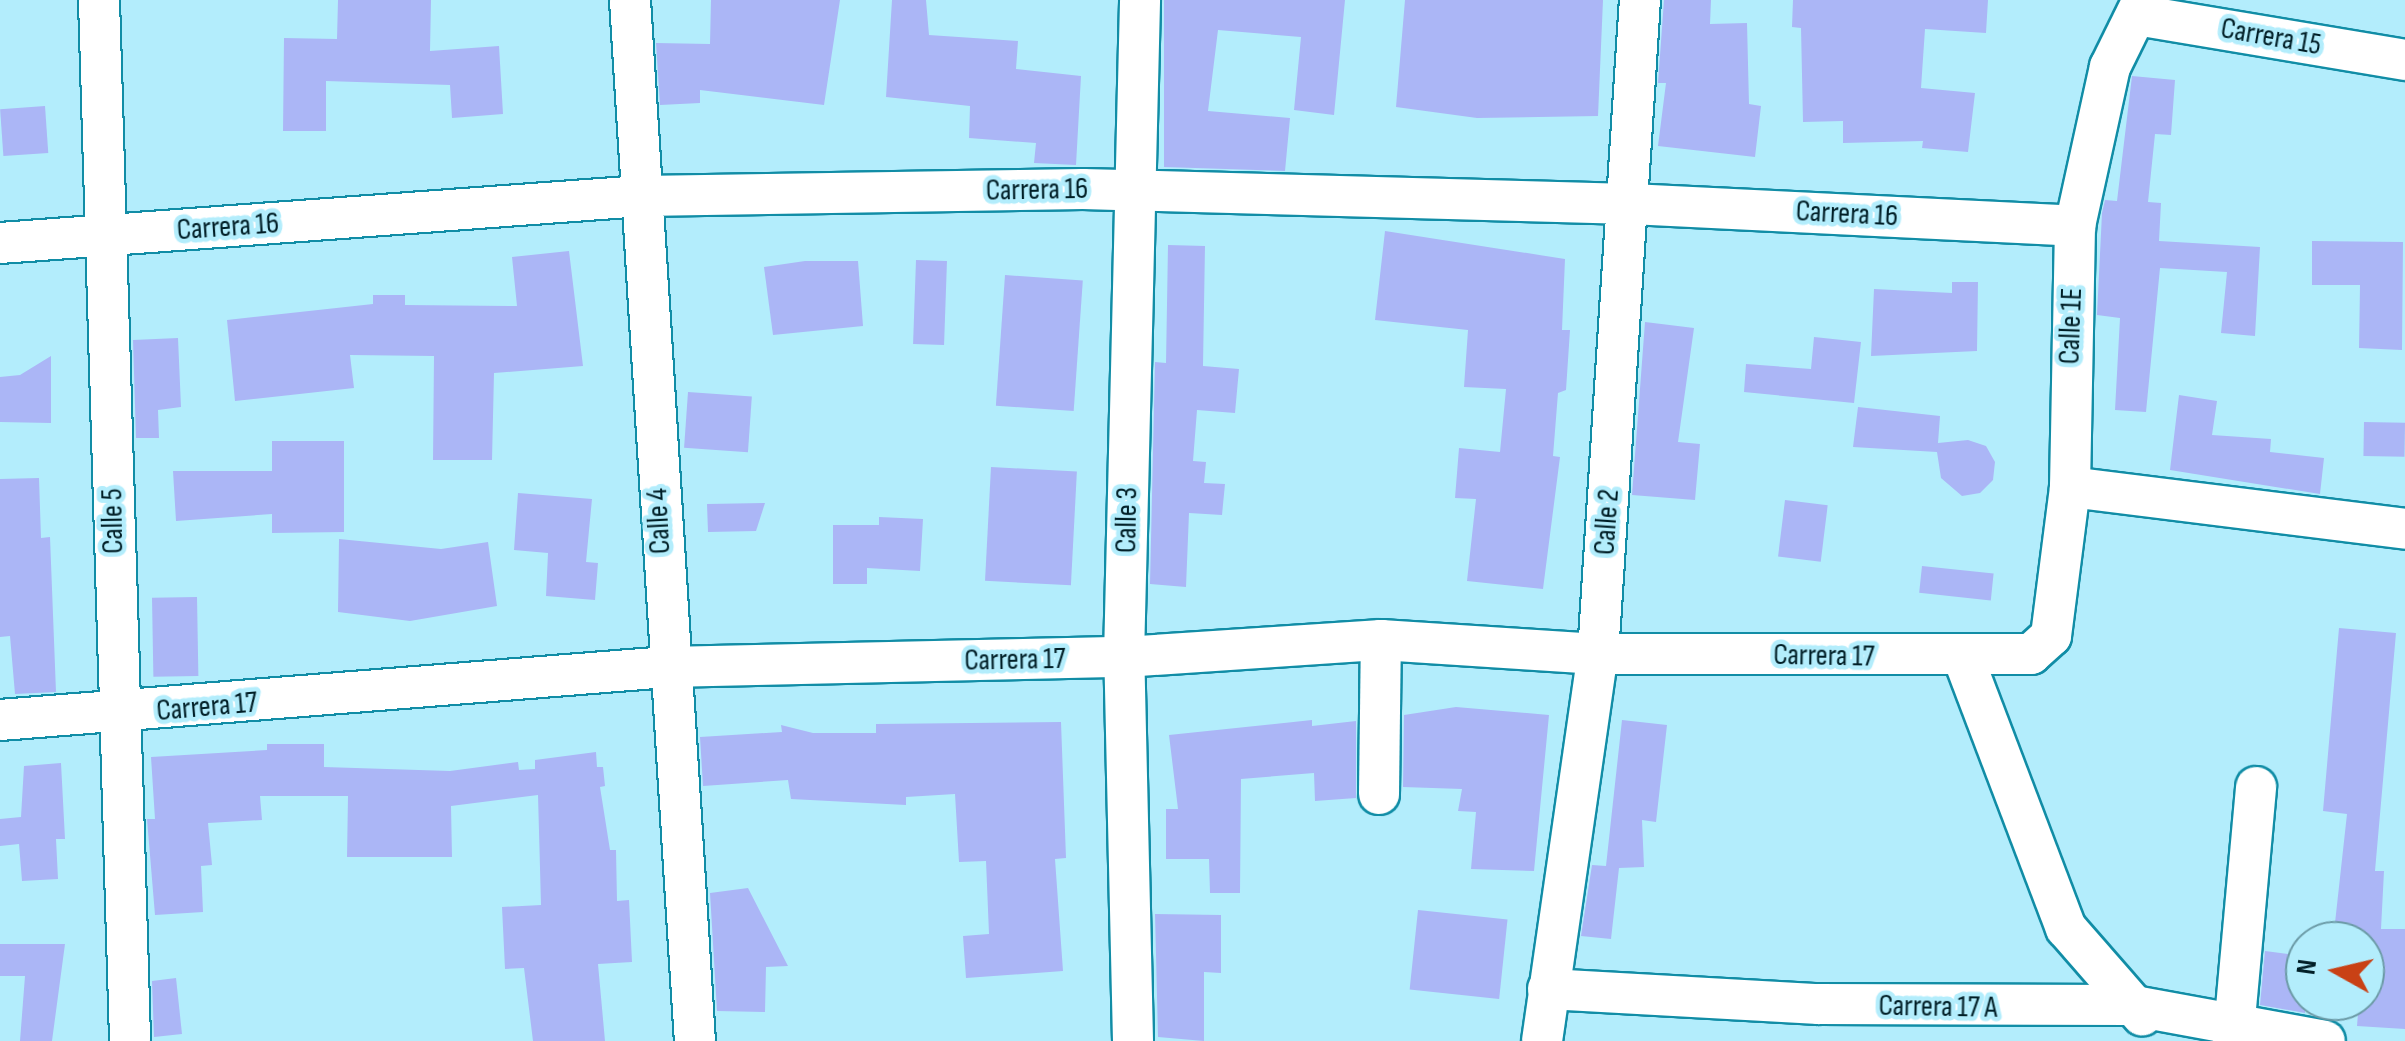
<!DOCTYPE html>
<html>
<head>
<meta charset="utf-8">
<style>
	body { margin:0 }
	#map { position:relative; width:2405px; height:1041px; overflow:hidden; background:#b3edfc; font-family:"Sofia Sans Condensed",sans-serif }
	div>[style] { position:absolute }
	.building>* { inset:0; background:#abb6f6; transform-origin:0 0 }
	.roads { filter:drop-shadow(2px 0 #118da6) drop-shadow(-2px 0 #118da6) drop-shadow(0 2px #118da6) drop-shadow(0 -2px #118da6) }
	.minor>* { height:40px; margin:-20px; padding:0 20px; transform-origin:20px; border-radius:20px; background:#fff }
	span { translate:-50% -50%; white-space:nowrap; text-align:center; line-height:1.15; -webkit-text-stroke:9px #b3edfc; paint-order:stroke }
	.street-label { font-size:30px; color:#001e26 }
	.north { position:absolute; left:2285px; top:921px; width:100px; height:100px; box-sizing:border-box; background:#b3edfc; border:2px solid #6b9aa6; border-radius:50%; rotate:278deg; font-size:28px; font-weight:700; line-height:40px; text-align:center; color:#001e26 }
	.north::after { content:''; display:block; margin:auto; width:35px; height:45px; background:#c94115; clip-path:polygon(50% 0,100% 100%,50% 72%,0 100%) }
</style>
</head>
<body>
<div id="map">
	<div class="building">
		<div style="clip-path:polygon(338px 0,431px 0,430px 51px,499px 46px,503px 114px,452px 118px,450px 85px,326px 81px,326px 131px,283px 131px,284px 38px,337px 39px)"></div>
		<div style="clip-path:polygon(711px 0,840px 0,824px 105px,700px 90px,700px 103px,660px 105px,656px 43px,710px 44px)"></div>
		<div style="clip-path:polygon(892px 0,926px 0,929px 35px,1018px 41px,1016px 69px,1081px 76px,1076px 165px,1034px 163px,1036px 143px,969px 138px,970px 106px,886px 97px)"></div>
		<div style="clip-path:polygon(1164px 0,1345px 0,1334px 115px,1294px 110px,1301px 37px,1218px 30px,1208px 111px,1290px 118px,1285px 171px,1164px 167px)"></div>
		<div style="clip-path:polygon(1405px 0,1603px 0,1598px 116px,1477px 118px,1396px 107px)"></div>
		<div style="clip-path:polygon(1664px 0,1711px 0,1710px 24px,1747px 23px,1749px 104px,1761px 106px,1755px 157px,1658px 146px,1666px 83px,1658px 83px)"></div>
		<div style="clip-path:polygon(1793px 0,1988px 0,1986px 33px,1925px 29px,1921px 88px,1975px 93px,1968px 152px,1922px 148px,1923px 141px,1843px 143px,1843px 121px,1803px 122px,1801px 28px,1792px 27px)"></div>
		<div style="clip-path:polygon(2132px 76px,2175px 80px,2171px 135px,2155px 134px,2148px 202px,2161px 203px,2159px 241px,2260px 247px,2255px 336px,2221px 333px,2227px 272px,2160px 268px,2146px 412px,2115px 410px,2120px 318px,2097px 315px,2102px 213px,2105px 200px,2117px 201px)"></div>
		<div style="left:45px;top:106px;width:47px;height:45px;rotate:86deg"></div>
		<div style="clip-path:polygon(1385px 231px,1565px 259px,1562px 330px,1570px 330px,1566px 390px,1558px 393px,1553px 456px,1560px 457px,1543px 589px,1467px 581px,1476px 499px,1455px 498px,1459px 448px,1500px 452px,1506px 389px,1464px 387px,1468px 330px,1375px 320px)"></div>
		<div style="clip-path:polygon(2312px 241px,2403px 242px,2402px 350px,2359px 348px,2360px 285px,2312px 285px)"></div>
		<div style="clip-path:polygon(1168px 245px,1205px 246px,1203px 366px,1239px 369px,1235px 413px,1197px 410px,1193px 461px,1206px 462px,1204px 483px,1225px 484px,1222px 515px,1189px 513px,1186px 587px,1150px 584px,1155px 362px,1166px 363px)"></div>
		<div style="clip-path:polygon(569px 251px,583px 366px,494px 373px,492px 460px,433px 460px,434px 356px,350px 355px,354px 388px,235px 401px,227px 320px,373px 304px,373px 295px,405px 295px,405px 305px,517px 306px,512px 257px)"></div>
		<div style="left:916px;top:260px;width:31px;height:84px;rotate:2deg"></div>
		<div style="clip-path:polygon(805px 261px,858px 261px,863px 326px,773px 335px,764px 267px)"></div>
		<div style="left:1005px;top:275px;width:78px;height:131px;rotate:4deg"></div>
		<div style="clip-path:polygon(1952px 282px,1978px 282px,1977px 351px,1871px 356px,1874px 289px,1952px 293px)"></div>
		<div style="clip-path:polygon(1645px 322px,1694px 328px,1678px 442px,1700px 444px,1695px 500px,1632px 495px)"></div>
		<div style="clip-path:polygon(1814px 337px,1861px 342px,1854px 403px,1744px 392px,1746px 364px,1811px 369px)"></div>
		<div style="clip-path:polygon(178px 338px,181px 407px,158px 410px,159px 438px,136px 438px,133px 340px)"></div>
		<div style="clip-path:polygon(51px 356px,51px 423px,0 422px,0 377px,20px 375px)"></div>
		<div style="left:688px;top:392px;width:64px;height:56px;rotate:4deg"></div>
		<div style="clip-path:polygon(2179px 395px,2217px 401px,2212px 435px,2271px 439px,2270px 452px,2324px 458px,2320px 494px,2170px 470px)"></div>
		<div style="clip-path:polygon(1858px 407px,1940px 416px,1938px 443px,1968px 440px,1986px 446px,1995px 462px,1993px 480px,1980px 493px,1962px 496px,1941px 478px,1937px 452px,1853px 447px)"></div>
		<div style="left:2364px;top:422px;width:41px;height:34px;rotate:1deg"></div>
		<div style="clip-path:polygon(272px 441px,344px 441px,344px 532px,272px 533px,272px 514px,176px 521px,173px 471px,272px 471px)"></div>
		<div style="left:991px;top:467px;width:86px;height:114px;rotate:3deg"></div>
		<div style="clip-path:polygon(39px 478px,41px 538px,50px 537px,56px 692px,15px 694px,10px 636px,0 637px,0 479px)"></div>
		<div style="clip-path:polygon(518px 493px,592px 499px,586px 562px,598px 563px,595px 600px,546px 596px,548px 553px,514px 550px)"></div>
		<div style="left:1785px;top:500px;width:43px;height:57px;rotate:7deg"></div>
		<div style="clip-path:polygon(765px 503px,756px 531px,708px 532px,707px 504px)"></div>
		<div style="clip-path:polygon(879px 517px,923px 519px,920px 571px,867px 568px,867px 584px,833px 584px,833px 525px,879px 525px)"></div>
		<div style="clip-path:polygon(339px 539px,441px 549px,488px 542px,497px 606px,410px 621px,338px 612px)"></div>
		<div style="left:1922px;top:566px;width:72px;height:27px;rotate:6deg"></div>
		<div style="left:197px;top:597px;width:79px;height:45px;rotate:89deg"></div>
		<div style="clip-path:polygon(2339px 628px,2396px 633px,2375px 871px,2384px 871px,2381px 929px,2405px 929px,2405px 1029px,2357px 1026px,2359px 1001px,2365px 1001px,2365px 941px,2333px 941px,2347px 814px,2323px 811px)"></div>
		<div style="clip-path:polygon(1456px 707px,1549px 715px,1534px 871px,1471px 869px,1476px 812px,1458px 811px,1462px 789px,1403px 787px,1404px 715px)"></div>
		<div style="clip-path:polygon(1312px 720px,1312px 726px,1356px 721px,1356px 798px,1315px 801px,1314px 773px,1241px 779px,1240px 893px,1210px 893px,1209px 859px,1166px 859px,1166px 809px,1178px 809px,1169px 735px)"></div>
		<div style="clip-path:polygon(1622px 720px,1667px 725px,1656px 822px,1642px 820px,1644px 867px,1619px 868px,1611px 939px,1581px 936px,1592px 865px,1606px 866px)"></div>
		<div style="clip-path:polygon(1061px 722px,1066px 858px,1055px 859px,1063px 971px,966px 978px,963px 936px,989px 934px,986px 861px,959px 862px,955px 794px,906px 797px,906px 805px,791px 799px,788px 780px,703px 786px,700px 737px,782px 732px,781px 725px,813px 733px,876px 733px,876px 724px)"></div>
		<div style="clip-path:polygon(267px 744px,324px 744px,324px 767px,450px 771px,518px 762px,519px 770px,535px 769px,535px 760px,596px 752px,597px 767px,603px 767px,605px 786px,600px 787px,610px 850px,616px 850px,617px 901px,629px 900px,632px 962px,598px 964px,605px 1041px,533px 1041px,524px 968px,505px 969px,502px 907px,541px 905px,538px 795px,451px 806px,452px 857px,347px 857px,348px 796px,260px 796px,262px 820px,208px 823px,212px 865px,201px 866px,203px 912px,155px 915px,147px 819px,155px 819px,151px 757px,267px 750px)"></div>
		<div style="clip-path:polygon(61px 763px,65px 839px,56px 839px,58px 879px,22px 881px,19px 844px,0 846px,0 819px,21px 817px,24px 766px)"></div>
		<div style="clip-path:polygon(748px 888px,788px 966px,766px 967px,765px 1012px,717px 1011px,710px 893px)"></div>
		<div style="left:1418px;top:910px;width:90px;height:80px;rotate:6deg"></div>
		<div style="clip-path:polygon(1155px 914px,1221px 915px,1221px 973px,1204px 972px,1204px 1041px,1158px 1037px)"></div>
		<div style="clip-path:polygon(0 944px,65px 944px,52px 1041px,20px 1041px,25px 976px,0 976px)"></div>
		<div style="clip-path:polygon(2265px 951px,2305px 956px,2305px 1013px,2260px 1005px)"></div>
		<div style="clip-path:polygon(176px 978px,182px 1034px,154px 1037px,152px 981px)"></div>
	</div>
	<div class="roads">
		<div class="minor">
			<div style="left:99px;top:0;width:1041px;rotate:88.29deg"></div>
			<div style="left:630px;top:0;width:1043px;rotate:86.43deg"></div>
			<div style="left:2137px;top:15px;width:272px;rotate:9.5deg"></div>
			<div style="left:0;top:243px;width:644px;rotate:-4.19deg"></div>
			<div style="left:642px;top:196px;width:441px;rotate:-0.9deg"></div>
			<div style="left:1083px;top:189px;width:547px;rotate:1.57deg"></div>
			<div style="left:1630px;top:204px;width:446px;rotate:2.8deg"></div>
			<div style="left:2070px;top:487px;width:338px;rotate:7.1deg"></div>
			<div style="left:1963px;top:657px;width:290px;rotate:69.2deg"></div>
			<div style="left:2066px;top:928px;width:116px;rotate:48.9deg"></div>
			<div style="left:0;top:720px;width:669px;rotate:-4.54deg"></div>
			<div style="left:667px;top:667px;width:457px;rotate:-1.3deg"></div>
			<div style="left:1124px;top:657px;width:258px;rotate:-3.8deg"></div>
			<div style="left:1381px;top:640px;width:217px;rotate:3.7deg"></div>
			<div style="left:1598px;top:654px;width:433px"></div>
			<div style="left:2031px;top:654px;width:27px;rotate:-42deg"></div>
			<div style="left:2051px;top:636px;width:150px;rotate:-82.7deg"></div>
			<div style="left:2070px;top:487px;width:261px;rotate:-88.9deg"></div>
			<div style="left:2075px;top:226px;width:163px;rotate:-77.6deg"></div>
			<div style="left:2110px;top:67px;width:75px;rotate:-63.8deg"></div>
			<div style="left:1379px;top:794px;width:154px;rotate:-89.3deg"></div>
			<div style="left:1548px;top:989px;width:271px;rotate:3.2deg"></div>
			<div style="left:1819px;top:1004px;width:310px;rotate:0.2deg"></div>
			<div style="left:2129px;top:1005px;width:199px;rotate:10.4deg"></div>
			<div style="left:1133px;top:1041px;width:384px;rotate:-91.3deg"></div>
			<div style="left:1124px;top:657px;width:657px;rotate:-88.6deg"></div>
			<div style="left:1542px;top:1041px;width:391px;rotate:-81.8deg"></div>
			<div style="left:1598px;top:654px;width:655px;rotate:-86.33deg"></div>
			<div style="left:2233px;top:1041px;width:255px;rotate:-84.8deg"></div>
		</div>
	</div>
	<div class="street-label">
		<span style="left:2271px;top:37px;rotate:10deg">Carrera 15</span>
		<span style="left:1037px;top:190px;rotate:-1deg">Carrera 16</span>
		<span style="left:1847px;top:214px;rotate:3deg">Carrera 16</span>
		<span style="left:228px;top:227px;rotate:-4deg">Carrera 16</span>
		<span style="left:2071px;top:326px;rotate:-88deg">Calle 1E</span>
		<span style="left:1127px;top:520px;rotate:-89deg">Calle 3</span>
		<span style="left:113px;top:521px;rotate:-91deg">Calle 5</span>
		<span style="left:659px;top:521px;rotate:-93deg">Calle 4</span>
		<span style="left:1607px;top:522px;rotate:-86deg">Calle 2</span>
		<span style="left:1824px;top:656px;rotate:1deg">Carrera 17</span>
		<span style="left:1015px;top:660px;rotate:-1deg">Carrera 17</span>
		<span style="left:207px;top:707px;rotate:-5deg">Carrera 17</span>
		<span style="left:1938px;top:1007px;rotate:1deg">Carrera 17 A</span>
	</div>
	<div class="north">N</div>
</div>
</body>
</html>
